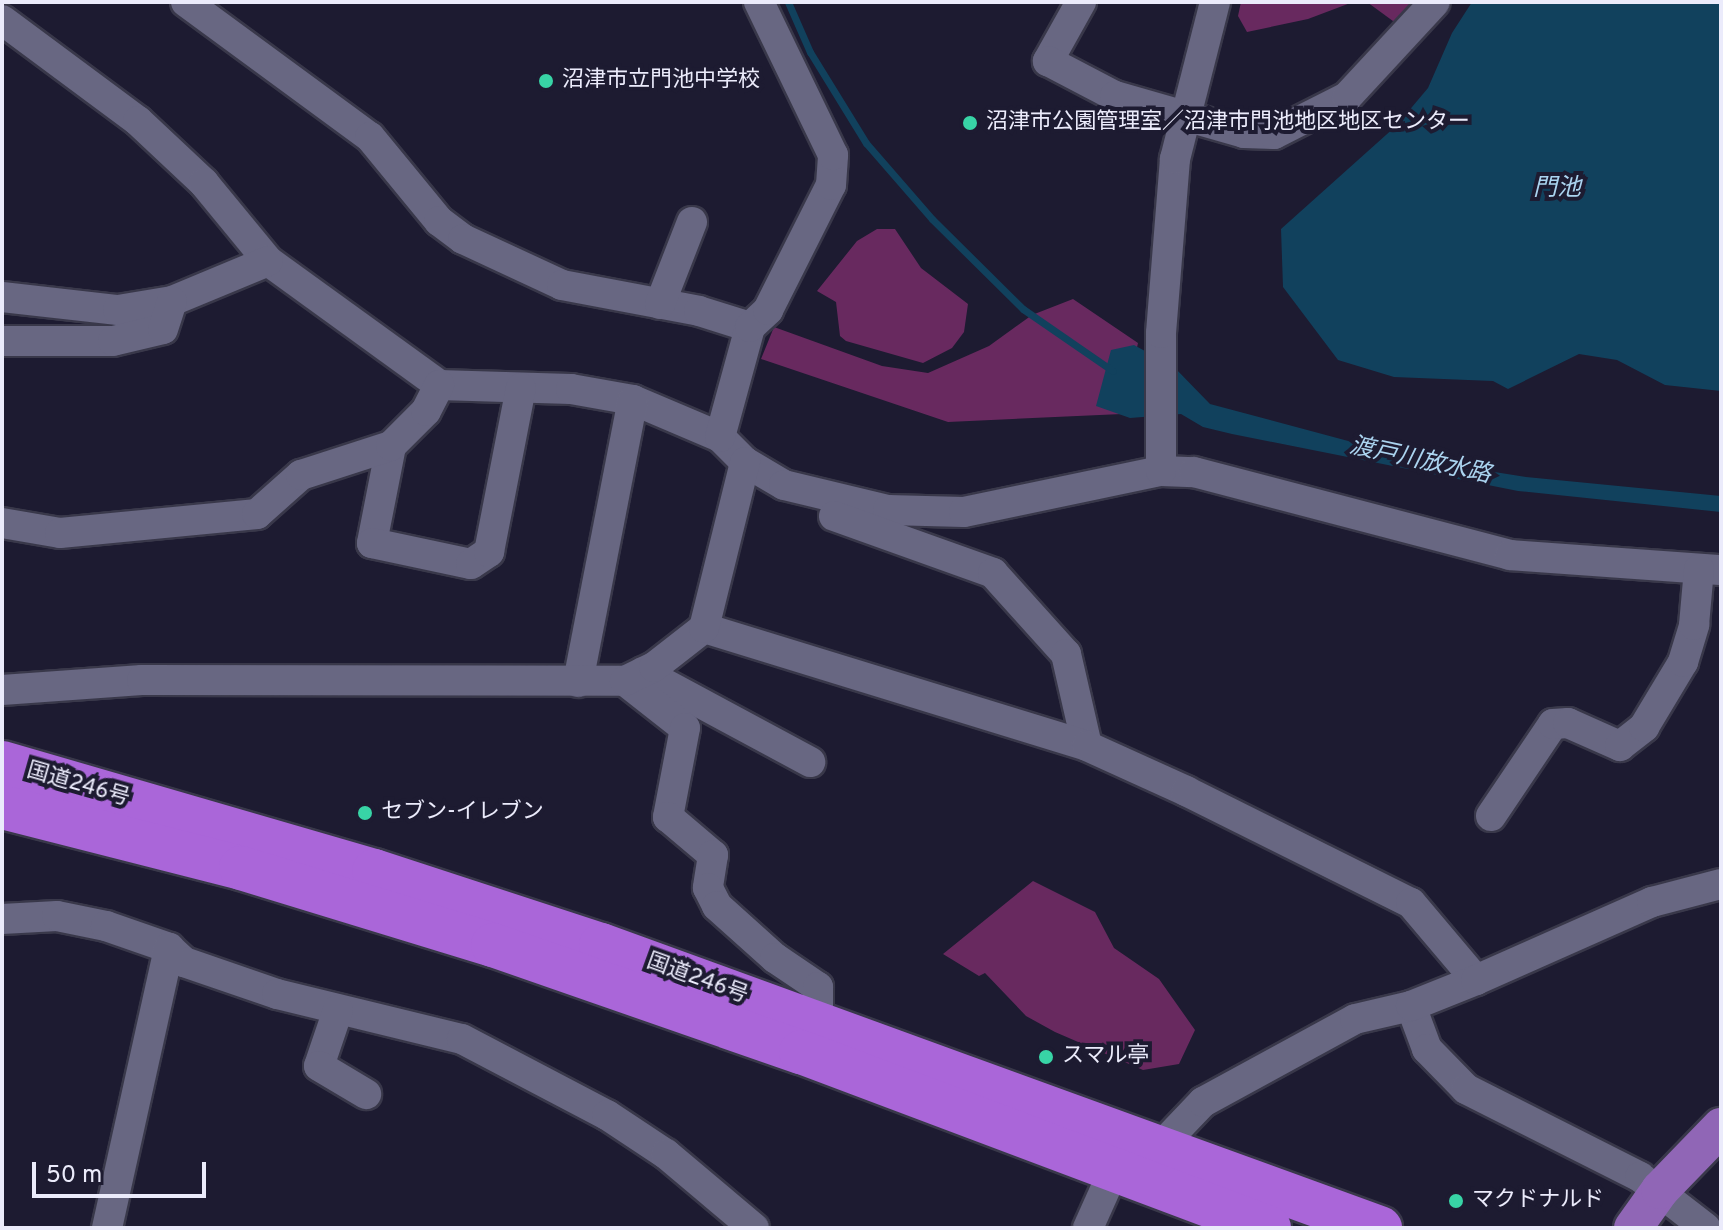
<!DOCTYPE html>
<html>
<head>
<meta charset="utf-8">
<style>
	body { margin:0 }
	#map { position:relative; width:1723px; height:1230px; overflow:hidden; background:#1d1b31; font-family:Overpass,"Noto Sans JP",sans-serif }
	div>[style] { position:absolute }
	.green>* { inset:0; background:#68295f }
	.water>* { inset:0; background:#11415d }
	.stream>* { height:7px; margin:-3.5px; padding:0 3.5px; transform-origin:3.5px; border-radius:3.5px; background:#11415d }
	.roads { filter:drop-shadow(2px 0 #39384a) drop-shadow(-2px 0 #39384a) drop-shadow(0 2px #39384a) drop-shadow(0 -2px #39384a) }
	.minor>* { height:30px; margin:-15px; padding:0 15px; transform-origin:15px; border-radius:15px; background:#686782 }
	.major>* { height:38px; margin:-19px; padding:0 19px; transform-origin:19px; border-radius:19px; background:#9066b6 }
	.highway>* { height:44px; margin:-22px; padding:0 22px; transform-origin:22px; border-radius:22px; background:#aa66d9 }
	.dots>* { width:22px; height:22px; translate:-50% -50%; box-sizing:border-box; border:4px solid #1d1b31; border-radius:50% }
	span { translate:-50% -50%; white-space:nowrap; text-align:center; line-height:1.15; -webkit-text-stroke:8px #1d1b31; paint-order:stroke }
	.poi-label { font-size:22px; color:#ebebfb }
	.left { translate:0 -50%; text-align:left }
	.street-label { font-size:22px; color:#ebebfb }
	.water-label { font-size:24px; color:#abd4f0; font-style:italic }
	.frame { position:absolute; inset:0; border:4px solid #ebebfb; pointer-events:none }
	.scale { position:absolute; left:32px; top:1162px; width:174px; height:36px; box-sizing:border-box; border:4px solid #ebebfb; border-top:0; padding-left:10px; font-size:24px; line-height:28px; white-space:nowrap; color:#ebebfb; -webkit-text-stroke:6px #1d1b31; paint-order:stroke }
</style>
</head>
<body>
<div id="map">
	<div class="green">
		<div style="clip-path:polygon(1241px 2px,1353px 2px,1308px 19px,1247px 32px,1238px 16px)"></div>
		<div style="clip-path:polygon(1367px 2px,1418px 2px,1397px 24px)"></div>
		<div style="clip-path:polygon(877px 229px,895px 229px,921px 268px,968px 304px,964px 332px,952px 348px,923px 363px,846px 341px,840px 336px,836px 302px,817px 291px,857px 241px)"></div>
		<div style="clip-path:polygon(1073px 299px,1138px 343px,1122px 414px,948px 422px,761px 359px,774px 327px,882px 366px,928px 373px,989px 346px,1032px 315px)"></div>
		<div style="clip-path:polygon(1033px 881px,1095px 912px,1114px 948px,1159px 979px,1195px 1030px,1179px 1064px,1143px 1070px,1055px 1032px,1026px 1016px,985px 973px,979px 976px,943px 954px)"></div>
	</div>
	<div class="water">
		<div style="clip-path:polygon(1472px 2px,1721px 2px,1721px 391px,1665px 385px,1617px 360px,1579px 354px,1508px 389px,1493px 381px,1394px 377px,1338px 360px,1283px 287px,1281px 229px,1396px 126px,1428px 88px,1452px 33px)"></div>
		<div style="clip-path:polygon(1134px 345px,1174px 367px,1210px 404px,1419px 460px,1526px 477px,1721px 496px,1721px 512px,1518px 491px,1232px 434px,1203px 427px,1181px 414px,1130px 418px,1096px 406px,1111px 350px)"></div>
	</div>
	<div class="stream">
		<div style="left:788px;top:2px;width:55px;rotate:66.3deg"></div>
		<div style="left:810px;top:52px;width:107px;rotate:58.4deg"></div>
		<div style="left:866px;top:143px;width:101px;rotate:49deg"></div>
		<div style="left:932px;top:219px;width:128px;rotate:44.7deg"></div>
		<div style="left:1023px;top:309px;width:109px;rotate:34.6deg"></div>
	</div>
	<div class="roads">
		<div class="minor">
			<div style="left:186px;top:2px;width:228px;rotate:36.3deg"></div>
			<div style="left:370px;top:137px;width:109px;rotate:50.6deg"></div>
			<div style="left:439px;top:221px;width:30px;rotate:37deg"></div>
			<div style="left:463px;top:239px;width:109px;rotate:24.9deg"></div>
			<div style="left:562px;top:285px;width:139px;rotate:10.7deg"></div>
			<div style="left:699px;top:311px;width:53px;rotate:17.4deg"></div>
			<div style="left:1081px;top:2px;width:68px;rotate:119.2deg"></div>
			<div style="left:1048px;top:61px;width:76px;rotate:27.6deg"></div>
			<div style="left:1115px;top:96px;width:134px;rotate:16deg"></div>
			<div style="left:1244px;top:133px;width:30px;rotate:2deg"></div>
			<div style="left:1274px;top:134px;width:82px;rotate:-26.9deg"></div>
			<div style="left:1347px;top:97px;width:129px;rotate:-47.2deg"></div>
			<div style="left:2px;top:20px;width:169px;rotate:36.6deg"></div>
			<div style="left:138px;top:121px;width:91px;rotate:43.2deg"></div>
			<div style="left:204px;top:183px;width:101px;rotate:50.6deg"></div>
			<div style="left:268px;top:261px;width:211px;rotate:35.9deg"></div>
			<div style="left:439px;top:385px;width:132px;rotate:1.7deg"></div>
			<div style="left:571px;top:389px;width:63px;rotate:10.1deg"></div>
			<div style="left:633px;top:400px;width:95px;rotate:23deg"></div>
			<div style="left:720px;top:437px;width:35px;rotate:45deg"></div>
			<div style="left:745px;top:462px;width:45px;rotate:30.5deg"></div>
			<div style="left:784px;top:485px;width:107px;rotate:13.5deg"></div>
			<div style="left:888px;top:510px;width:76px;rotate:1.5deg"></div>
			<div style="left:964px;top:512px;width:201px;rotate:-11.8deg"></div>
			<div style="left:1161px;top:471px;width:33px;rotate:2deg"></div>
			<div style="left:1194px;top:472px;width:327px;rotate:14.7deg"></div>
			<div style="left:1510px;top:555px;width:212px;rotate:4.1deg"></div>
			<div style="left:2px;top:297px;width:117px;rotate:6.4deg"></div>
			<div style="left:118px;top:310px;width:55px;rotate:-9.5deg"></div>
			<div style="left:172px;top:301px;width:104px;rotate:-22.6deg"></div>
			<div style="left:660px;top:304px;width:88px;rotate:-68.7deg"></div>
			<div style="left:2px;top:341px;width:111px"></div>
			<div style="left:113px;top:341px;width:51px;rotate:-13.5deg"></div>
			<div style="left:163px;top:329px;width:29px;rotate:-72deg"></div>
			<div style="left:720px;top:437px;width:114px;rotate:-74.7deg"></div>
			<div style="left:750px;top:327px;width:25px;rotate:-43deg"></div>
			<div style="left:768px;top:310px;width:140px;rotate:-63.3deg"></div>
			<div style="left:831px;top:185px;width:30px;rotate:-86deg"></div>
			<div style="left:833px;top:155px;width:170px;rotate:-115.8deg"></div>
			<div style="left:391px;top:446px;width:99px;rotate:101.1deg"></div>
			<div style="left:372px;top:543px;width:101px;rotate:12deg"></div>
			<div style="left:471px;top:564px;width:22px;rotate:-34deg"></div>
			<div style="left:489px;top:552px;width:167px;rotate:-79deg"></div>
			<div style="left:1161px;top:471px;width:138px;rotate:-90deg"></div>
			<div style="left:1161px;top:333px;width:175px;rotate:-85.4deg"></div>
			<div style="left:1175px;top:159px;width:162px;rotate:-75.7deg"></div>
			<div style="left:834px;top:516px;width:169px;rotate:19.7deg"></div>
			<div style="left:993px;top:573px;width:109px;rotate:48deg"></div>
			<div style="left:1066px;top:654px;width:94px;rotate:77.1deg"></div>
			<div style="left:2px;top:523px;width:59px;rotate:9.8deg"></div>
			<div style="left:60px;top:533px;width:198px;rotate:-5.5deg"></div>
			<div style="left:257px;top:514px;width:59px;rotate:-41.6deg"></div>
			<div style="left:301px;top:475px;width:95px;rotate:-17.9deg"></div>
			<div style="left:391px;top:446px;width:49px;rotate:-45deg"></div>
			<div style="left:426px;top:411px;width:29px;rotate:-63deg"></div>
			<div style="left:704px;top:628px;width:401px;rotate:17.1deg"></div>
			<div style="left:1087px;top:746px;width:109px;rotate:24.4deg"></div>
			<div style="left:1186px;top:791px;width:251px;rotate:26.5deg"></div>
			<div style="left:1411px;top:903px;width:101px;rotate:49.8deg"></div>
			<div style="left:643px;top:672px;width:190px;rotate:28.3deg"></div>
			<div style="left:625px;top:681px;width:76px;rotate:38.1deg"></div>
			<div style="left:685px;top:728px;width:91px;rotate:100.8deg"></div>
			<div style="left:668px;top:817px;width:59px;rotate:40.2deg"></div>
			<div style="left:713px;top:855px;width:33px;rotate:99deg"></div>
			<div style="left:708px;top:888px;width:20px;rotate:63deg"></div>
			<div style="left:717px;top:906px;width:78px;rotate:41.9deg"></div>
			<div style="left:775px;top:958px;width:52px;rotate:34deg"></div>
			<div style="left:818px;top:987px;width:34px;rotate:90deg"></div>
			<div style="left:578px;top:682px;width:287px;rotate:-79deg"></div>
			<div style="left:2px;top:690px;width:140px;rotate:-4.1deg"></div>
			<div style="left:142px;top:680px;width:483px;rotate:0.1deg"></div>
			<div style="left:625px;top:681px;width:32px;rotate:-26deg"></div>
			<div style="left:654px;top:667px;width:63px;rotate:-38deg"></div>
			<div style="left:704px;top:628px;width:171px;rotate:-76.1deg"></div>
			<div style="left:1491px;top:816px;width:111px;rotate:-56deg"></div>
			<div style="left:1553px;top:724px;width:15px;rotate:-4deg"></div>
			<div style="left:1568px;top:723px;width:57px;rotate:23.9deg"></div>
			<div style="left:1620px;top:746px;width:31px;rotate:-38deg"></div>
			<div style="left:1644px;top:727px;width:76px;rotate:-59deg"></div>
			<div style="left:1683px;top:662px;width:39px;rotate:-73deg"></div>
			<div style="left:1694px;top:625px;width:56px;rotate:-84.9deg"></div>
			<div style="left:2px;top:919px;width:55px;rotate:-3.1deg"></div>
			<div style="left:57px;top:916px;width:50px;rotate:11.5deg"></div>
			<div style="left:106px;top:926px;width:67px;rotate:19.2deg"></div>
			<div style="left:169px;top:948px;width:21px;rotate:43deg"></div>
			<div style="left:184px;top:962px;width:98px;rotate:19deg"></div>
			<div style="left:277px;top:994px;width:190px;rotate:13.7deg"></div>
			<div style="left:462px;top:1039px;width:164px;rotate:27.7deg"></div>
			<div style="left:607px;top:1115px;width:71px;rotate:33.5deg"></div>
			<div style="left:666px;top:1154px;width:115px;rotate:40.1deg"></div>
			<div style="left:1411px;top:1006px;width:46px;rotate:69.6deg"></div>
			<div style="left:1427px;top:1049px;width:56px;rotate:45.7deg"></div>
			<div style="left:1466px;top:1089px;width:195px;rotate:26.8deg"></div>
			<div style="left:1640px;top:1177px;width:83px;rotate:37.7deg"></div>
			<div style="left:338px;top:1010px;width:59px;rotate:108.7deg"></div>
			<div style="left:319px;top:1066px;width:55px;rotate:30.8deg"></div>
			<div style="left:1159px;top:1148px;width:64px;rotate:-46.3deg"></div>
			<div style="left:1203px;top:1102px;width:173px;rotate:-28.6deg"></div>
			<div style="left:1355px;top:1019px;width:57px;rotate:-13.1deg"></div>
			<div style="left:1411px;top:1006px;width:70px;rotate:-21.8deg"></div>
			<div style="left:1476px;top:980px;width:193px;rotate:-23.9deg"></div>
			<div style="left:1652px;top:902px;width:71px;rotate:-14.6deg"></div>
			<div style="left:107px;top:1228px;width:287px;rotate:-77.5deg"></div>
			<div style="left:1088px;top:1228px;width:64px;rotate:-65.9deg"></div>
		</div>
		<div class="major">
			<div style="left:1633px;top:1228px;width:47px;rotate:-54.6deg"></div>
			<div style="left:1660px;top:1190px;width:88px;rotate:-45.9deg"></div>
		</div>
		<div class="highway">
			<div style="left:2px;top:763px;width:387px;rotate:16.2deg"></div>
			<div style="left:374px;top:871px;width:239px;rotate:18.1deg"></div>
			<div style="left:601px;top:945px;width:829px;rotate:19.97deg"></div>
			<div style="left:2px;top:807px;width:247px;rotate:14.3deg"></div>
			<div style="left:241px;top:868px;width:264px;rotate:17deg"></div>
			<div style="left:493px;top:945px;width:326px;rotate:19.2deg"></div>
			<div style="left:801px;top:1052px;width:500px;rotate:20.6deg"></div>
		</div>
	</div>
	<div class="dots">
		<div style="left:546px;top:81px;background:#38d4a6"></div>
		<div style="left:970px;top:123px;background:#38d4a6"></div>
		<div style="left:365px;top:813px;background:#38d4a6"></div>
		<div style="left:1046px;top:1057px;background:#38d4a6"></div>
		<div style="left:1456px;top:1201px;background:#38d4a6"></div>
	</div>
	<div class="poi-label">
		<span class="left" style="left:562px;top:81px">沼津市立門池中学校</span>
		<span class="left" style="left:986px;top:123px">沼津市公園管理室／沼津市門池地区地区センター</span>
		<span class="left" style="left:381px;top:813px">セブン-イレブン</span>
		<span class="left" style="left:1062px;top:1057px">スマル亭</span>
		<span class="left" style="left:1472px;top:1201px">マクドナルド</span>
	</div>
	<div class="street-label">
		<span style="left:78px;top:785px;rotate:16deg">国道246号</span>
		<span style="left:697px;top:979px;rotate:20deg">国道246号</span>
	</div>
	<div class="water-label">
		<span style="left:1557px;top:190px">門池</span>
		<span style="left:1420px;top:462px;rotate:12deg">渡戸川放水路</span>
	</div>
	<div class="frame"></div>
	<div class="scale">50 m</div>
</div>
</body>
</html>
